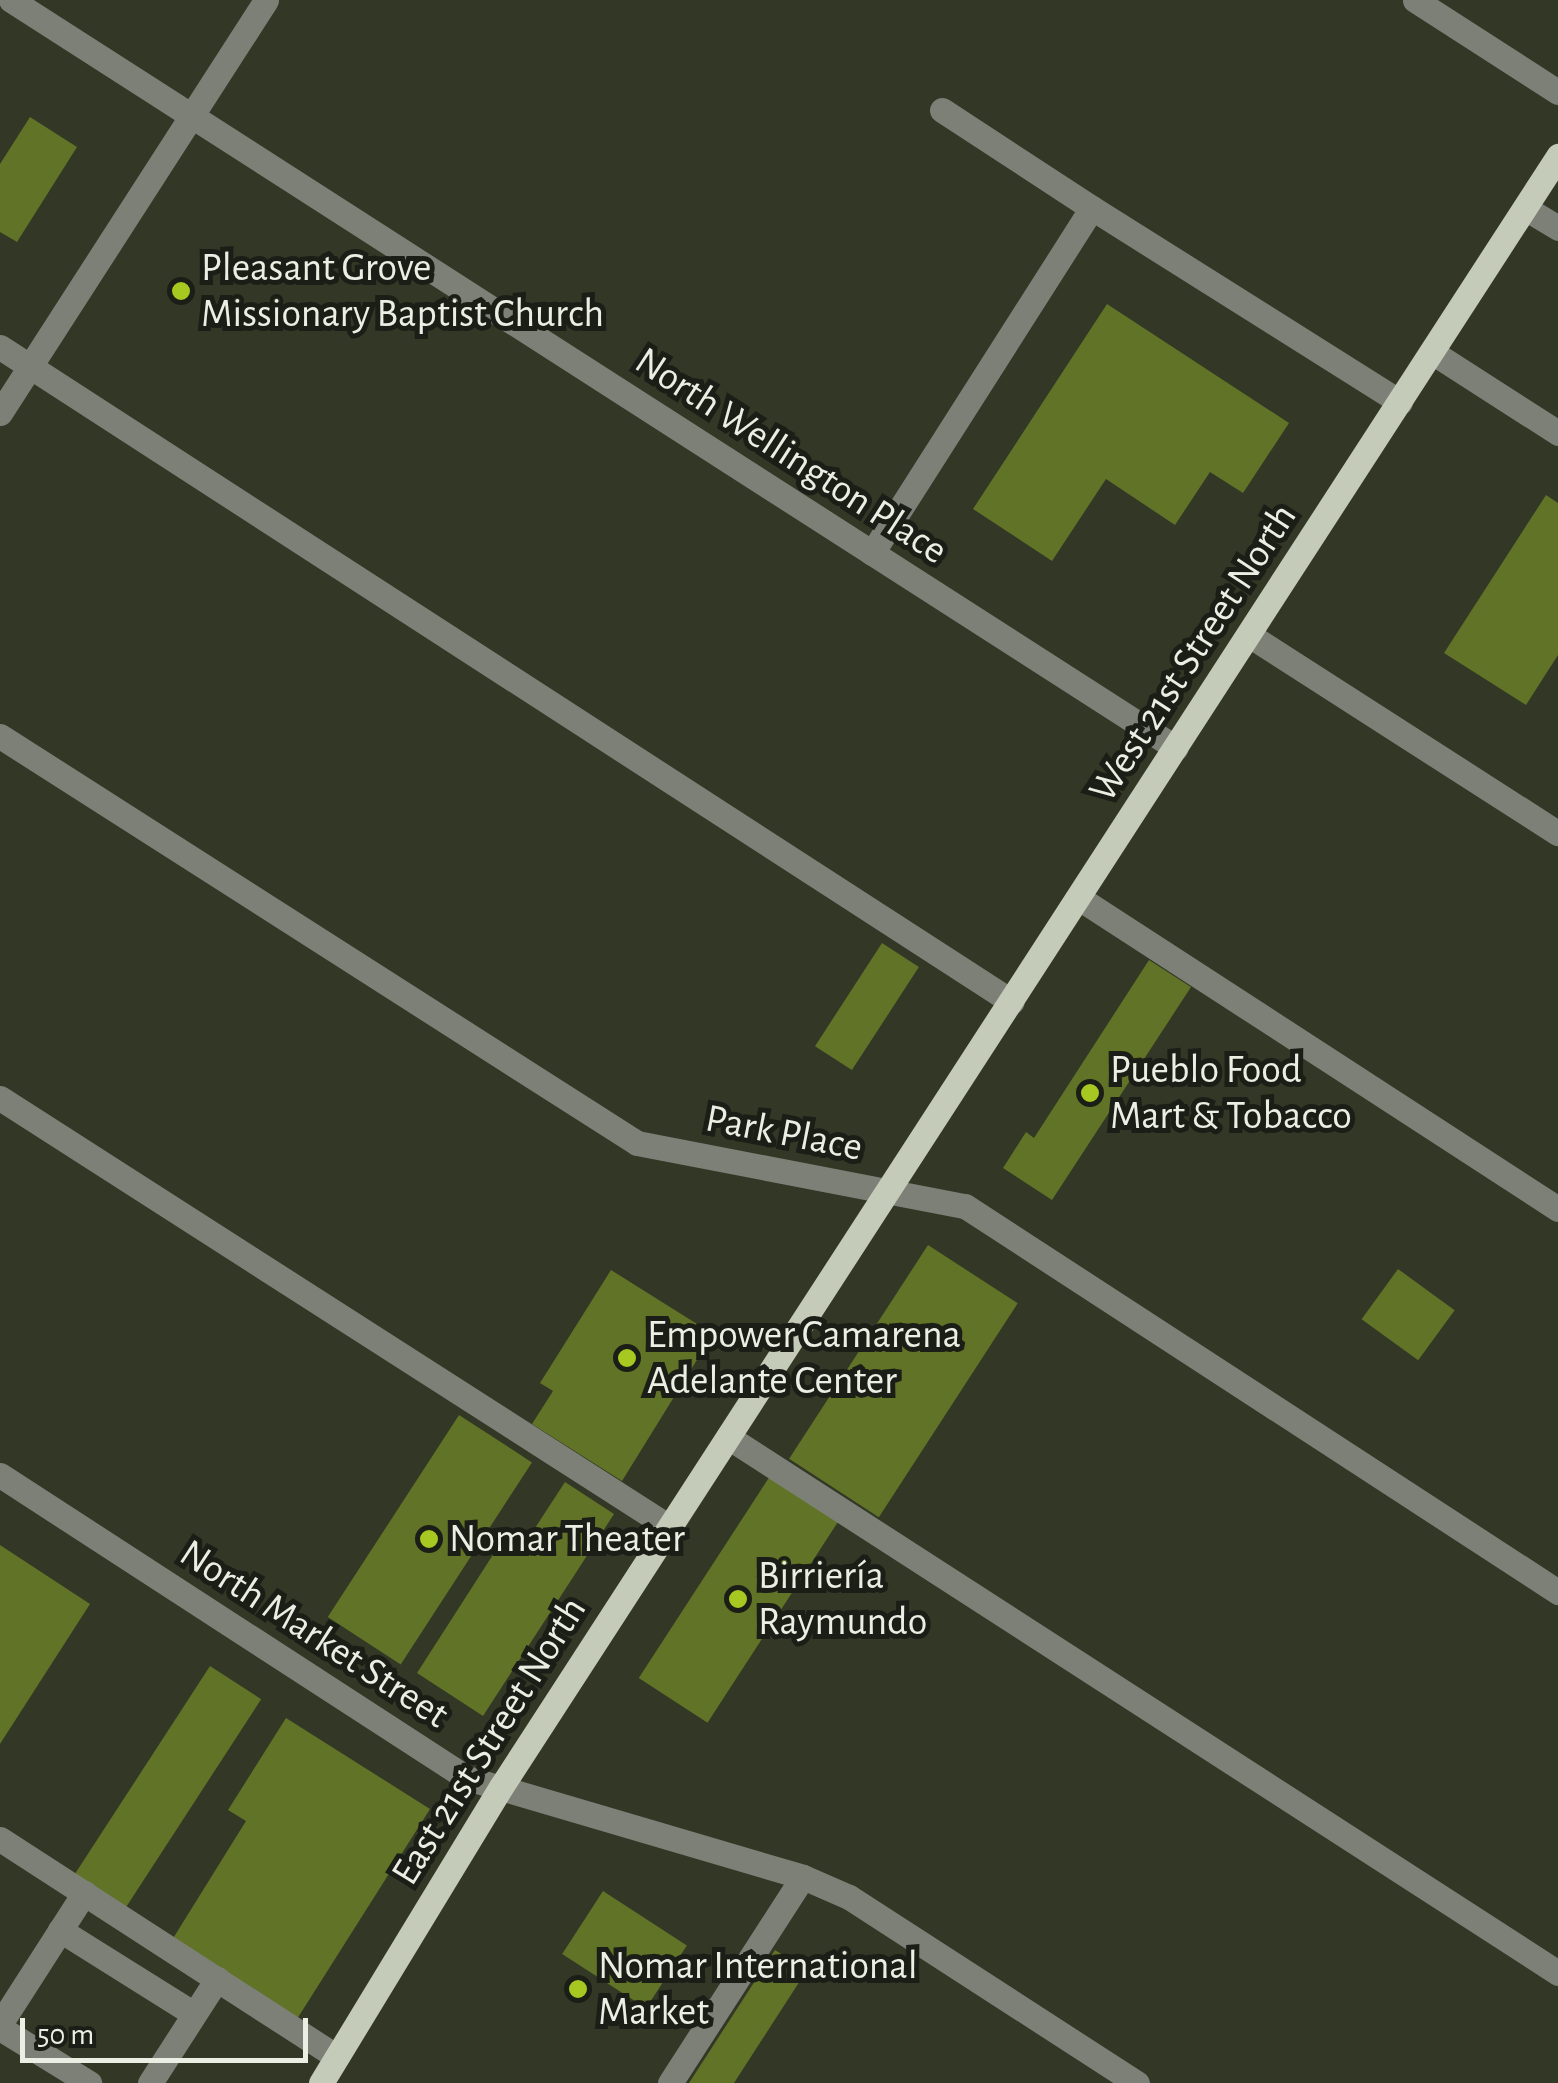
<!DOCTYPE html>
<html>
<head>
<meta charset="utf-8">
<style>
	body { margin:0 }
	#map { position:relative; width:1558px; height:2083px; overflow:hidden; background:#323726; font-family:"Alegreya Sans",sans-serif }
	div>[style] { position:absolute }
	.building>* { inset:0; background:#617327; transform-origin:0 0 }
	.minor>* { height:25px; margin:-12.5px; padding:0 12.5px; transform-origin:12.5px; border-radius:12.5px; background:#7d8077 }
	.major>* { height:25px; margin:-12.5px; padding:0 12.5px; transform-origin:12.5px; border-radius:12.5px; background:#c5cbb9 }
	.dots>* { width:28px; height:28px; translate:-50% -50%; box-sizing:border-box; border:5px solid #1b1e16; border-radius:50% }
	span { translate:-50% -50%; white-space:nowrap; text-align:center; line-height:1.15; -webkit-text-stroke:10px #1b1e16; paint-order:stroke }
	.poi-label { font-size:40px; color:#eaeee3 }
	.left { translate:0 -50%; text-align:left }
	.street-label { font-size:40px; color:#eaeee3 }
	.scale { position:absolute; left:20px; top:2018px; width:288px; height:45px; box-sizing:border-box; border:5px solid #eaeee3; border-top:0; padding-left:12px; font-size:30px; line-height:35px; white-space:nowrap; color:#eaeee3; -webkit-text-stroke:8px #1b1e16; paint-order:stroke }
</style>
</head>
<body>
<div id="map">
	<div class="building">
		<div style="clip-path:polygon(30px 117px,77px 147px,17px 242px,0 232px,0 164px)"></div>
		<div style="clip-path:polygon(1107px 304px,1289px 423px,1243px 493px,1210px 472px,1175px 525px,1106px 479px,1052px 561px,973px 509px)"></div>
		<div style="clip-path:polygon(1546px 495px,1558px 503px,1558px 655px,1526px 705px,1444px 653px)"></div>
		<div style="left:882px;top:943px;width:44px;height:123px;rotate:33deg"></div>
		<div style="clip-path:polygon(1149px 960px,1191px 987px,1052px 1200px,1003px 1168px,1026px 1132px,1034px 1138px)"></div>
		<div style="left:928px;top:1245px;width:107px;height:255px;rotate:33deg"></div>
		<div style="left:1398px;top:1269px;width:70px;height:62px;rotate:36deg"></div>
		<div style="clip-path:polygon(611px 1270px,713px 1334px,622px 1481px,532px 1424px,553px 1391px,540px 1383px)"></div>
		<div style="left:459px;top:1415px;width:87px;height:241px;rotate:33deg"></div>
		<div style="left:770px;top:1476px;width:82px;height:241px;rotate:33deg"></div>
		<div style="clip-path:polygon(565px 1482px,614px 1514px,483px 1716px,417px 1673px,505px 1536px,522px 1548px)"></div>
		<div style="clip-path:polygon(0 1545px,90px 1604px,0 1744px)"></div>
		<div style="left:210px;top:1666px;width:61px;height:249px;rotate:33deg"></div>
		<div style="clip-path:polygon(286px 1718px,430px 1809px,297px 2019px,172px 1940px,246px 1821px,228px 1810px)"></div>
		<div style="left:603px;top:1891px;width:100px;height:75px;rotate:33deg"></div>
		<div style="clip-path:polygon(775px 1950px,807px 1970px,734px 2083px,689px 2083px)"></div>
	</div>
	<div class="minor">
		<div style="left:11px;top:0;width:1384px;rotate:32.7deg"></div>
		<div style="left:1415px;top:0;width:170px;rotate:32.8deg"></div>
		<div style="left:942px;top:110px;width:179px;rotate:33.2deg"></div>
		<div style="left:1525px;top:208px;width:39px;rotate:31deg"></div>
		<div style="left:0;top:347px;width:1205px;rotate:32.91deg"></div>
		<div style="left:1432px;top:352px;width:150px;rotate:32.7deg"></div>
		<div style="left:0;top:413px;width:491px;rotate:-57.2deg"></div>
		<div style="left:872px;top:553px;width:409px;rotate:-57.5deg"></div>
		<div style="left:1092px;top:208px;width:364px;rotate:32.2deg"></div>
		<div style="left:1249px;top:635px;width:367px;rotate:32.7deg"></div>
		<div style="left:0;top:736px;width:756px;rotate:32.58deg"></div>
		<div style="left:637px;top:1143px;width:334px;rotate:10.9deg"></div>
		<div style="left:965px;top:1206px;width:708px;rotate:33.06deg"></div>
		<div style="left:1079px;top:898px;width:571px;rotate:32.99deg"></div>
		<div style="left:0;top:1098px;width:795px;rotate:32.67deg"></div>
		<div style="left:728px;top:1437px;width:988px;rotate:32.85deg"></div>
		<div style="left:0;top:1475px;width:557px;rotate:32.98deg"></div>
		<div style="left:467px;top:1778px;width:350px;rotate:16.4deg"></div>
		<div style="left:803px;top:1877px;width:50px;rotate:23.5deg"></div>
		<div style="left:849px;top:1897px;width:343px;rotate:32.9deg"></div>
		<div style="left:0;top:1839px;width:401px;rotate:32.9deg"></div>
		<div style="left:60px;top:1930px;width:158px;rotate:32.1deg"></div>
		<div style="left:0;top:2024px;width:156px;rotate:-57.3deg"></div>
		<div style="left:0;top:2028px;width:105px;rotate:31.7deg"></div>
		<div style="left:150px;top:2083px;width:124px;rotate:-57.2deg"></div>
		<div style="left:670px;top:2083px;width:245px;rotate:-57.2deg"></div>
	</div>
	<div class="major">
		<div style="left:321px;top:2083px;width:346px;rotate:-58.7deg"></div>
		<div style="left:501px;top:1787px;width:1944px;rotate:-57.05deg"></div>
	</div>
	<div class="dots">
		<div style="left:181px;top:291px;background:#a6c820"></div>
		<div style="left:1090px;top:1093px;background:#a6c820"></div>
		<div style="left:627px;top:1358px;background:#a6c820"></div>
		<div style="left:429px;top:1539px;background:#a6c820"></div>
		<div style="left:738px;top:1599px;background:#a6c820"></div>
		<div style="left:578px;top:1989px;background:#a6c820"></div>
	</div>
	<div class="poi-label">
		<span class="left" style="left:201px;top:291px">Pleasant Grove<br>Missionary Baptist Church</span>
		<span class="left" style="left:1110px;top:1093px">Pueblo Food<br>Mart &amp; Tobacco</span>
		<span class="left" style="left:647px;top:1358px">Empower Camarena<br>Adelante Center</span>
		<span class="left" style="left:449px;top:1539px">Nomar Theater</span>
		<span class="left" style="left:758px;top:1599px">Birriería<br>Raymundo</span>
		<span class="left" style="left:598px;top:1989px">Nomar International<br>Market</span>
	</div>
	<div class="street-label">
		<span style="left:791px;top:456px;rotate:33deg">North Wellington Place</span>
		<span style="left:1193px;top:653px;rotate:-57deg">West 21st Street North</span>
		<span style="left:784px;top:1133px;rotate:11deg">Park Place</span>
		<span style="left:314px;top:1634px;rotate:33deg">North Market Street</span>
		<span style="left:489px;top:1741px;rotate:-58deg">East 21st Street North</span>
	</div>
	<div class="scale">50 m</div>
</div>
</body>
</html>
